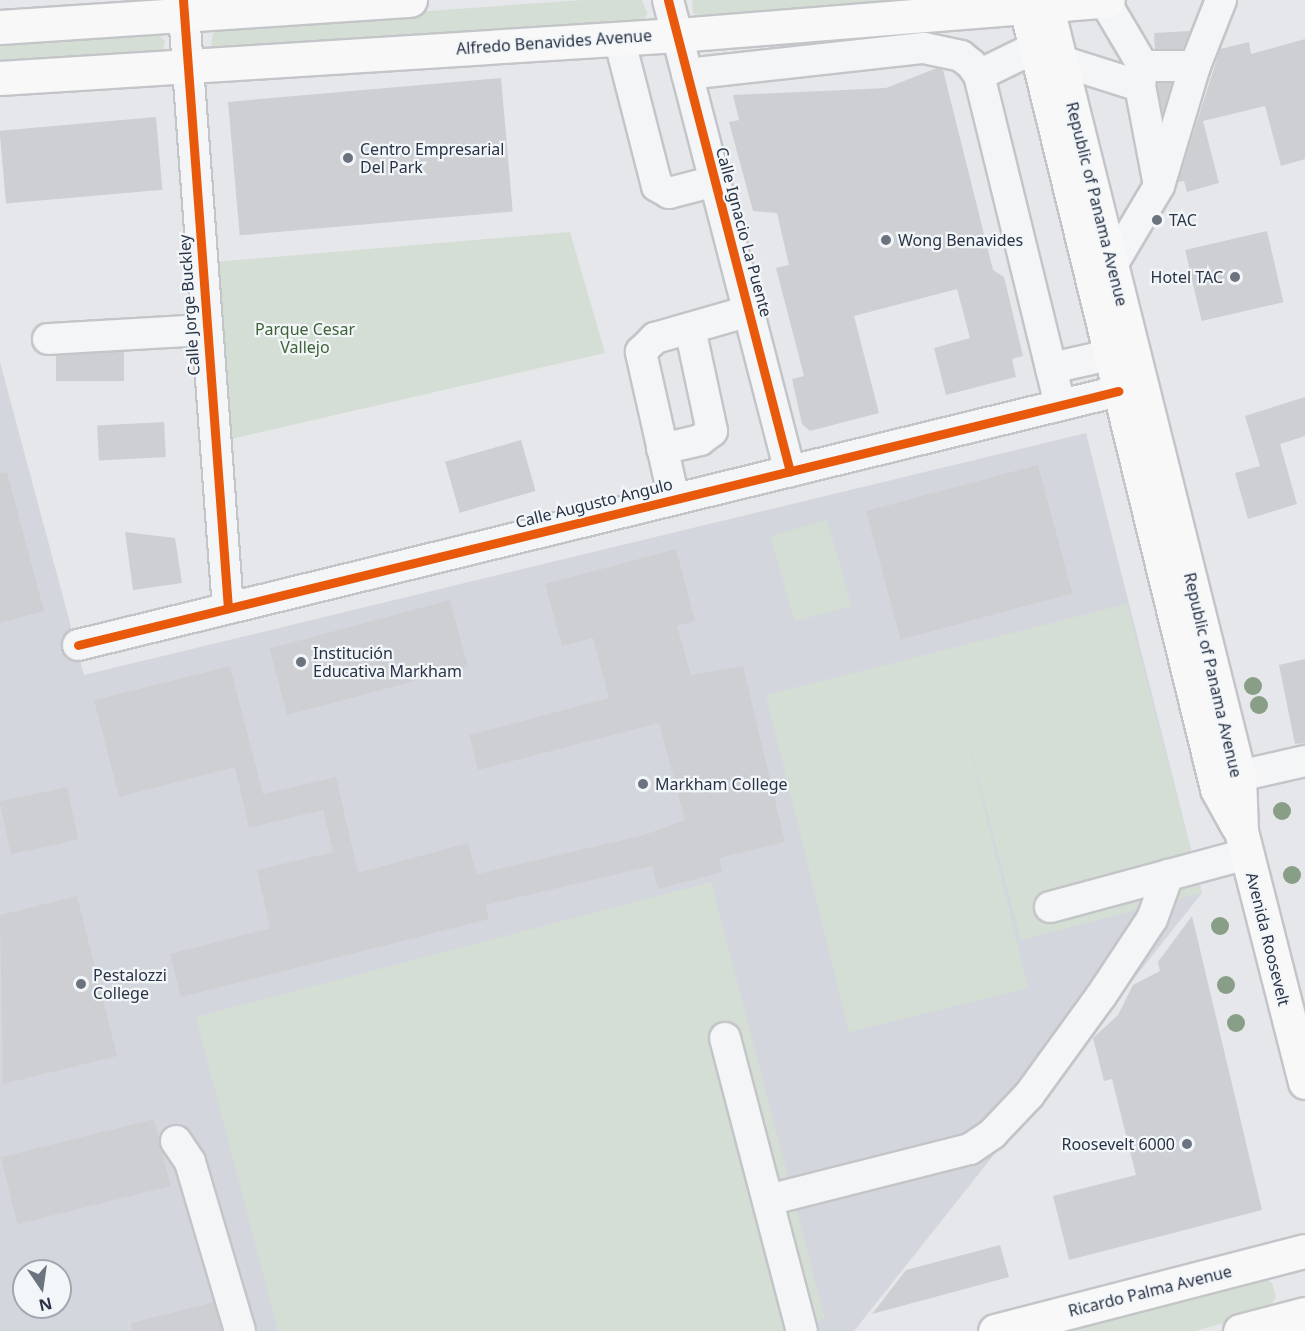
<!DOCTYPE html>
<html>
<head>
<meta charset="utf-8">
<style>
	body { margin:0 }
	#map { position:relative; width:1305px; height:1331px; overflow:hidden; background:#e5e7ea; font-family:"Noto Sans",sans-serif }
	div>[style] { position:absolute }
	.built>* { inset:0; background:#d3d7dd }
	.green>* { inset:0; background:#d5ded5; transform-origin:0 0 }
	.building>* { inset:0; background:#cdcfd3; transform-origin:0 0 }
	.roads { filter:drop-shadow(2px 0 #c3c5c8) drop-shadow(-2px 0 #c3c5c8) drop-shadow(0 2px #c3c5c8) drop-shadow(0 -2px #c3c5c8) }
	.minor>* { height:30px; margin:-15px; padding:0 15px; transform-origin:15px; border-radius:15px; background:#f4f5f7 }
	.major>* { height:33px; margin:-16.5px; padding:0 16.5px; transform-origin:16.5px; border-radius:16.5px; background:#f8f8f8 }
	.cycleway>* { height:9px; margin:-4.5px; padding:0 4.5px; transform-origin:4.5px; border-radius:4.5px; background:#e8590c }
	.trees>* { width:18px; height:18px; margin:-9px; border-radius:50%; background:#899e87 }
	.dots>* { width:16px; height:16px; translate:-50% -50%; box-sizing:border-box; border:3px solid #f3f6f9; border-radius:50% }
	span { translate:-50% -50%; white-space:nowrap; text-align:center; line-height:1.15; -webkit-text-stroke:4.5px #f3f6f9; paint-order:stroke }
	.street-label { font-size:16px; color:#293446 }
	.poi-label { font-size:16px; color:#293446 }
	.left { translate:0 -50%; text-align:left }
	.right { translate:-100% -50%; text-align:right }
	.park-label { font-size:16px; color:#3e6236 }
	.north { position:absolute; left:12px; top:1259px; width:60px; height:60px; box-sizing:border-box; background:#f3f6f9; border:2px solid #a2a8b1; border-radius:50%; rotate:167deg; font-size:16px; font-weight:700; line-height:24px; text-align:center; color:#293446 }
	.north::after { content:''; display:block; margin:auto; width:21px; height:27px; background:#6b737f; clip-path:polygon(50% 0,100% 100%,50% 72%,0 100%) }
</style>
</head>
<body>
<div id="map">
	<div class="built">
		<div style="clip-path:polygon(evenodd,0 362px,84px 675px,1086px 433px,1202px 893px,854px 1331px,0 1331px,0 362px,24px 1271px,60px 1271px,60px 1307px,24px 1307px,24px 1271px)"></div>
	</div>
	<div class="green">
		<div style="clip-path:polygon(583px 0,642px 0,647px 13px,641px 26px,214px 49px,211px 44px,215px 26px)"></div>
		<div style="clip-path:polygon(692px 0,919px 0,700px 16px,693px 13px)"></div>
		<div style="clip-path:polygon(154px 31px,165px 41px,162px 54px,0 70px,0 40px)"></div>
		<div style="clip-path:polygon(570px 232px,605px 353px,227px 440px,215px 262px)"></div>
		<div style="left:827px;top:520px;width:89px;height:59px;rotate:74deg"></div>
		<div style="clip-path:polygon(1127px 604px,1202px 893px,1021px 940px,961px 713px,1028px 988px,849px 1032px,766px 695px)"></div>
		<div style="clip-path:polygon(711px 882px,825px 1319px,777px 1331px,278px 1331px,196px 1017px)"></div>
		<div style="clip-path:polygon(1265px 1278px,1272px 1283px,1276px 1297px,1268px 1310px,1196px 1331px,1045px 1331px)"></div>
	</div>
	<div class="building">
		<div style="clip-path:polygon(1190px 31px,1183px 49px,1155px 49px,1154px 33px)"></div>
		<div style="clip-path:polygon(1305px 39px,1305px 159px,1281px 166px,1265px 106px,1203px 121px,1219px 183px,1187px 192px,1184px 181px,1178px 182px,1220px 49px,1249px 42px,1251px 54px)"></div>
		<div style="clip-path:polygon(937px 68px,943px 70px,993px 270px,1004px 277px,1023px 356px,1012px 359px,1016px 377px,946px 395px,934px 348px,970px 338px,957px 289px,854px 316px,879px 413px,810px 431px,802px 424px,792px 379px,804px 376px,776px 268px,789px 265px,777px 213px,753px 211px,729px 122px,739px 120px,733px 95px,886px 88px)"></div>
		<div style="left:501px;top:78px;width:134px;height:274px;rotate:85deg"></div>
		<div style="clip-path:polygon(1158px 83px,1172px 83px,1163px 113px,1157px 86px)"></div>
		<div style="left:156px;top:117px;width:73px;height:157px;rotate:85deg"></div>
		<div style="left:1267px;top:231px;width:73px;height:84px;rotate:77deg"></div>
		<div style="left:124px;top:352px;width:29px;height:68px;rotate:90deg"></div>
		<div style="clip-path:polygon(1305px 397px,1305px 436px,1280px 444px,1297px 504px,1248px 519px,1235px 473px,1260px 466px,1245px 416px)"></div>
		<div style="left:164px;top:422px;width:35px;height:67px;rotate:87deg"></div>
		<div style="left:521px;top:440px;width:53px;height:79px;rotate:74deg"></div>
		<div style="left:1038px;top:465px;width:133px;height:178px;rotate:75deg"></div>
		<div style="clip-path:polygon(7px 472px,44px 611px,0 623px,0 473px)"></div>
		<div style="clip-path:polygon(125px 532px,175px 538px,182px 583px,133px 590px)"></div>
		<div style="clip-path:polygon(676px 549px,695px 621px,677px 626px,691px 675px,743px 666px,785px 842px,719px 858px,722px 872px,658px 889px,652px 866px,486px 905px,489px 919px,181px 997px,170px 954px,270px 928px,257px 870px,333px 852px,323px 810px,249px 828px,235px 767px,119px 797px,94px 700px,230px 666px,263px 794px,336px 777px,358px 873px,468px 843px,477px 874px,644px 835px,685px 820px,659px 723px,478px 770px,469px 735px,609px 698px,593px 638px,562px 646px,545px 584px)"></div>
		<div style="left:450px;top:600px;width:69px;height:187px;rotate:75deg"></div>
		<div style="clip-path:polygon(1305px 659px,1305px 743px,1295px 744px,1279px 665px)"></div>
		<div style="left:67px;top:787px;width:54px;height:69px;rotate:78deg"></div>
		<div style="clip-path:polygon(77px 896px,117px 1056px,3px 1084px,0 915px)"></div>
		<div style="clip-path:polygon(1192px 916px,1262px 1210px,1069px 1260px,1053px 1196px,1136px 1175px,1112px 1079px,1104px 1081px,1093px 1038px,1118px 1015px,1133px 985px,1160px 971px,1158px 962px)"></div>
		<div style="left:154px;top:1119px;width:69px;height:158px;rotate:76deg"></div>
		<div style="clip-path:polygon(1000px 1245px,1009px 1277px,872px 1314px,906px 1270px)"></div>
		<div style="clip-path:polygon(214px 1302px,222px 1331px,132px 1331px,131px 1323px)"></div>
	</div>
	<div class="roads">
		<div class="minor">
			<div style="left:183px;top:0;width:610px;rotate:85.77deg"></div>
			<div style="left:668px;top:0;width:487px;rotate:75.5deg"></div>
			<div style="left:1104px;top:0;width:77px;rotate:59.4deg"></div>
			<div style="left:1143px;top:66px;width:20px;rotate:99deg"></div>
			<div style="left:1140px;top:86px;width:96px;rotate:79.2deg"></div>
			<div style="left:619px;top:38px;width:153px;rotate:75.6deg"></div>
			<div style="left:657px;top:186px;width:14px;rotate:30deg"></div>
			<div style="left:669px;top:193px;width:48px;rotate:-14.6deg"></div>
			<div style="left:1061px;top:61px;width:83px;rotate:17.6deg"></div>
			<div style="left:1143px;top:66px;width:52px"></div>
			<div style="left:687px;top:74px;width:238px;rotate:-6.3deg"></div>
			<div style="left:924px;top:48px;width:38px;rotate:12deg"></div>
			<div style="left:961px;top:56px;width:13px;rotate:39deg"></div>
			<div style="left:971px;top:64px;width:14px;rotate:54deg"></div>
			<div style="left:979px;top:75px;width:340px;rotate:76.2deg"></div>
			<div style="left:979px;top:75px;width:61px;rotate:-26.1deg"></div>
			<div style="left:1112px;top:265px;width:92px;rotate:-59.3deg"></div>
			<div style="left:1159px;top:186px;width:125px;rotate:-73.3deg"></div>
			<div style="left:1195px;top:66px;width:71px;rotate:-68.5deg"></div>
			<div style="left:48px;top:339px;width:158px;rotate:-3.3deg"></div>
			<div style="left:1051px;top:368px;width:59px;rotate:-12.6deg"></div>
			<div style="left:662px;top:449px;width:39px;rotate:-13deg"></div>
			<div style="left:700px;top:440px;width:15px;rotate:-37deg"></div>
			<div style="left:712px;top:431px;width:105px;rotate:-102.1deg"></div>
			<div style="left:674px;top:499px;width:151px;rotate:-102.7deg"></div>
			<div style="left:641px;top:352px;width:20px;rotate:-45deg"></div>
			<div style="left:655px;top:338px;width:98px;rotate:-16deg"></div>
			<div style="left:78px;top:645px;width:1071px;rotate:-13.72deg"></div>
			<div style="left:1239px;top:776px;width:68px;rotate:-12.8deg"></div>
			<div style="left:1050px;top:907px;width:203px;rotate:-15.1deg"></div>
			<div style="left:725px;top:1038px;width:303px;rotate:75.3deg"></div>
			<div style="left:176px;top:1141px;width:25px;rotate:56deg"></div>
			<div style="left:190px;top:1162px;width:176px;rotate:73.5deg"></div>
			<div style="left:768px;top:1200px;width:208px;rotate:-14.2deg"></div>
			<div style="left:970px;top:1149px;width:27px;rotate:-34deg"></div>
			<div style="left:992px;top:1134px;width:54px;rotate:-46.5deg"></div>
			<div style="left:1029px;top:1095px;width:122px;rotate:-54deg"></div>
			<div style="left:1101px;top:996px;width:92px;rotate:-56.5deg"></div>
			<div style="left:1152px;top:919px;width:47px;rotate:-70deg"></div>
		</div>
		<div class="major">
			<div style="left:1024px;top:0;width:812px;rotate:76.25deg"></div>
			<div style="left:1217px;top:789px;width:43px;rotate:61.1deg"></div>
			<div style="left:1045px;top:0;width:800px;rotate:75.96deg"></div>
			<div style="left:1239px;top:776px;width:55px;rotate:87.9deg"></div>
			<div style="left:1241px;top:831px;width:259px;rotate:75.7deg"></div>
			<div style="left:0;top:27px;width:411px;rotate:-3.8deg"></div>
			<div style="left:0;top:78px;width:678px;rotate:-3.63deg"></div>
			<div style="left:677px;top:35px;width:432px;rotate:-4.6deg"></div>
			<div style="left:995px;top:1331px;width:320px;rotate:-14.5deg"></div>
			<div style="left:1240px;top:1331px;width:67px;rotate:-14.7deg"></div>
		</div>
	</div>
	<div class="cycleway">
		<div style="left:183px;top:0;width:610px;rotate:85.77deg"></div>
		<div style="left:668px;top:0;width:487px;rotate:75.5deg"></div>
		<div style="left:78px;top:645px;width:1071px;rotate:-13.72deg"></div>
	</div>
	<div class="trees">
		<div style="left:1253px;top:686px"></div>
		<div style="left:1259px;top:705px"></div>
		<div style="left:1282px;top:811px"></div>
		<div style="left:1292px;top:875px"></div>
		<div style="left:1220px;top:926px"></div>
		<div style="left:1226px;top:985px"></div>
		<div style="left:1236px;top:1023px"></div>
	</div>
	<div class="dots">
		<div style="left:348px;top:158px;background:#6b737f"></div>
		<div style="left:1157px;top:220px;background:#6b737f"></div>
		<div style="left:886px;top:240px;background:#6b737f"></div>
		<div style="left:1235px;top:277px;background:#6b737f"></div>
		<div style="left:301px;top:662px;background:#6b737f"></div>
		<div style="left:643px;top:784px;background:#6b737f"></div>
		<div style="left:81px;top:984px;background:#6b737f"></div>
		<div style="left:1187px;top:1144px;background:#6b737f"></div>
	</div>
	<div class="street-label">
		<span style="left:554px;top:42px;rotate:-4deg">Alfredo Benavides Avenue</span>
		<span style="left:1097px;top:204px;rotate:76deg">Republic of Panama Avenue</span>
		<span style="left:744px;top:232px;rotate:75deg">Calle Ignacio La Puente</span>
		<span style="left:189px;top:305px;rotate:-94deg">Calle Jorge Buckley</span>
		<span style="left:594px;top:503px;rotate:-14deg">Calle Augusto Angulo</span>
		<span style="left:1213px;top:675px;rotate:77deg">Republic of Panama Avenue</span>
		<span style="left:1268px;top:939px;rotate:76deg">Avenida Roosevelt</span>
		<span style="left:1150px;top:1291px;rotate:-14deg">Ricardo Palma Avenue</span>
	</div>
	<div class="poi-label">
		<span class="left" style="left:360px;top:158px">Centro Empresarial<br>Del Park</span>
		<span class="left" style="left:1169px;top:220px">TAC</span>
		<span class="left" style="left:898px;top:240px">Wong Benavides</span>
		<span class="right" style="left:1223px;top:277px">Hotel TAC</span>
		<span class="left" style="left:313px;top:662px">Institución<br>Educativa Markham</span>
		<span class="left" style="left:655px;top:784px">Markham College</span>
		<span class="left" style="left:93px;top:984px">Pestalozzi<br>College</span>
		<span class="right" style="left:1175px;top:1144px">Roosevelt 6000</span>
	</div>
	<div class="park-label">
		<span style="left:305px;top:338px">Parque Cesar<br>Vallejo</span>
	</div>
	<div class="north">N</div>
</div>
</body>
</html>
